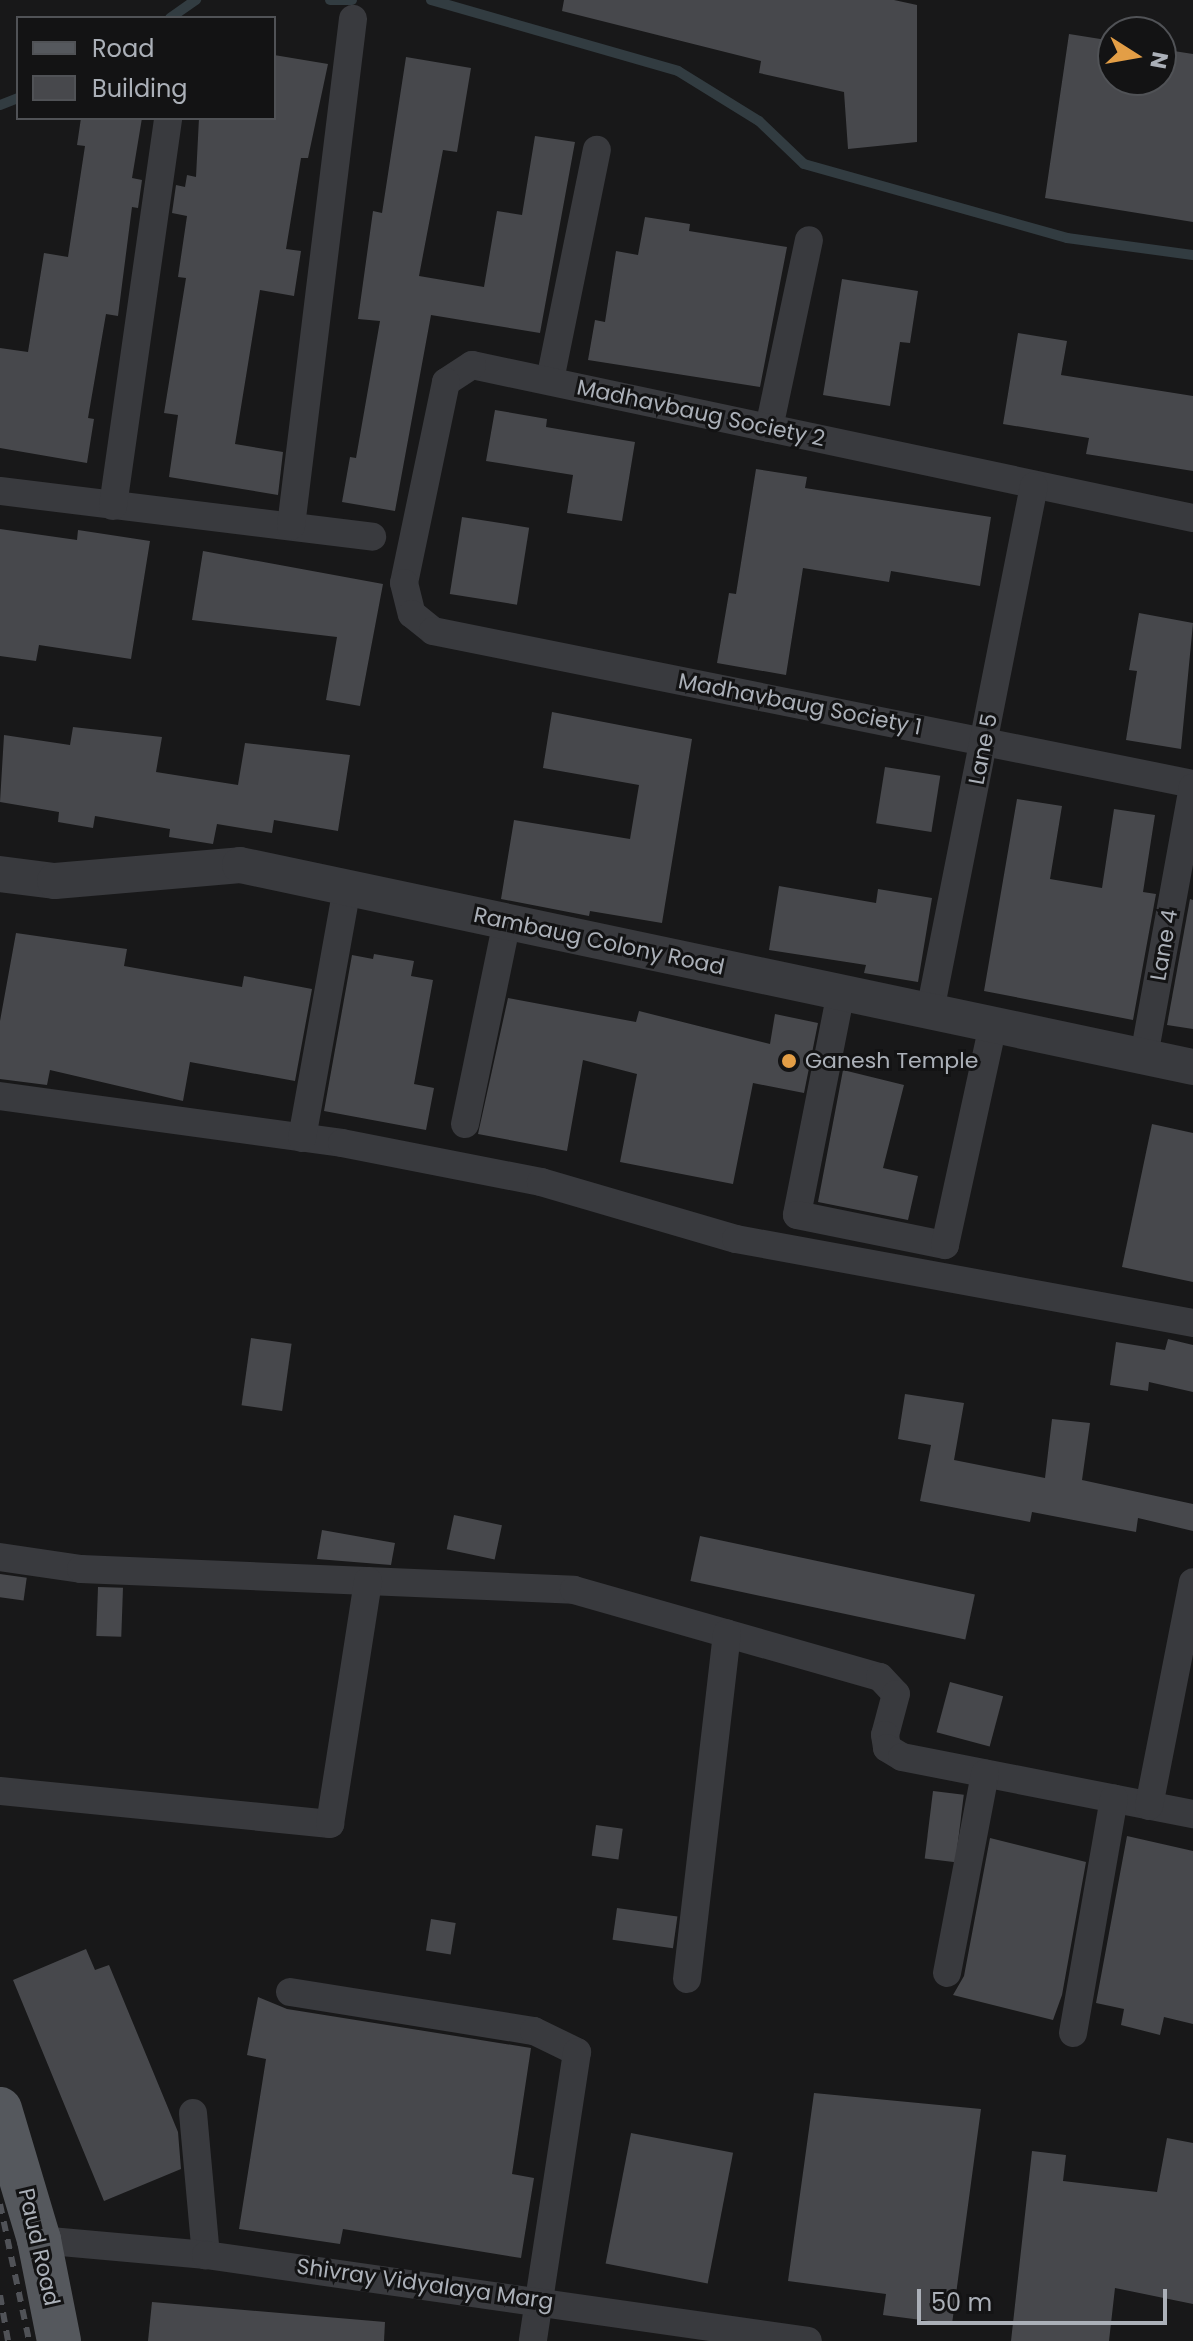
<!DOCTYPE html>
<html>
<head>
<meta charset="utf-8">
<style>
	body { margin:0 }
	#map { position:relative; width:1193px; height:2341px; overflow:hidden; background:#181819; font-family:Poppins,sans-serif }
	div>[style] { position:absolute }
	.stream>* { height:10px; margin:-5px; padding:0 5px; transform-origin:5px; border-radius:5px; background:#323c41 }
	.building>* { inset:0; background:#47484c; transform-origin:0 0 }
	.minor>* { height:28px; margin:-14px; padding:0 14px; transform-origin:14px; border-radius:14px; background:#393a3e }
	.tertiary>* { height:36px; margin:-18px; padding:0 18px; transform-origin:18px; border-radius:18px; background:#393a3e }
	.primary>* { height:44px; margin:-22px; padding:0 22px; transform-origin:22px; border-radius:22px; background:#55585d }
	.rail>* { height:6px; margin-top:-3px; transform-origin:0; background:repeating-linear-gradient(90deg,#505257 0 10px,transparent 0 18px) }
	.dots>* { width:22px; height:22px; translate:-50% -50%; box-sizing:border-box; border:4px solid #131314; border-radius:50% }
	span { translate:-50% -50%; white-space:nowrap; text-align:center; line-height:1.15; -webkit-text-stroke:6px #131314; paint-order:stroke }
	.street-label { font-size:22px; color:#abb0b8 }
	.poi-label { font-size:22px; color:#abb0b8 }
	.left { translate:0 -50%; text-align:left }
	.legend { position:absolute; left:16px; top:16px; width:260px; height:104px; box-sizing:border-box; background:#131314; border:2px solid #505256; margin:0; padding:10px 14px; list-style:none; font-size:24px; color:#abb0b8 }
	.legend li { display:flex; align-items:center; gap:16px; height:40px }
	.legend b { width:40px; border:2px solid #505256 }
	.north { position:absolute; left:1097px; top:16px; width:80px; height:80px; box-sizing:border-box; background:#131314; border:2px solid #505256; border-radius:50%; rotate:101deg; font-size:22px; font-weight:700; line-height:32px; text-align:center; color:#abb0b8 }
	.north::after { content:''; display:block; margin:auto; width:28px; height:36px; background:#e39e46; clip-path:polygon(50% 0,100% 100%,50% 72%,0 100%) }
	.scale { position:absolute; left:917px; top:2289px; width:250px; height:36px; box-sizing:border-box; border:4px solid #abb0b8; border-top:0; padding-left:10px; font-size:24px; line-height:28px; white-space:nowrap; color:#abb0b8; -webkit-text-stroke:6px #131314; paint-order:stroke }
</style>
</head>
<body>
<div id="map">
	<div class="stream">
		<div style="left:330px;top:0;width:22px"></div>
		<div style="left:431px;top:0;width:257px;rotate:16deg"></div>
		<div style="left:678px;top:71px;width:95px;rotate:31.7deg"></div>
		<div style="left:759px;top:121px;width:62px;rotate:43.7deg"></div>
		<div style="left:804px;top:164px;width:273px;rotate:15.7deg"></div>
		<div style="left:1067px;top:238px;width:127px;rotate:7.7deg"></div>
		<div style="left:170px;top:18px;width:32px;rotate:-35deg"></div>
		<div style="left:0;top:105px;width:19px;rotate:-21deg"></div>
	</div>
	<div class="building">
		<div style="clip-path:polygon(564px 0,894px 0,917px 5px,917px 142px,848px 149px,844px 92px,759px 73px,761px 61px,562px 11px)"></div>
		<div style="clip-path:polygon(1069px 34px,1113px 41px,1113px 80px,1161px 80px,1161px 49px,1193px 54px,1193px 222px,1045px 198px)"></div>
		<div style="clip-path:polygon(274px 55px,328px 64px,308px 158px,301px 158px,286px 249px,301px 251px,294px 296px,260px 290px,235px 444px,283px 452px,278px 495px,169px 477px,178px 415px,164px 413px,186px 278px,178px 277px,187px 216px,172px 213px,176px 185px,185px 187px,187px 175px,196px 177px,199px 118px,274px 118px)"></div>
		<div style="clip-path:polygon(406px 57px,471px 68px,457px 152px,443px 150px,419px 276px,484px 287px,497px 211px,522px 215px,535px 136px,575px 142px,540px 333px,431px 315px,395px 511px,342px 502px,350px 457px,356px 458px,380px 321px,358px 319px,373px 211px,382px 213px)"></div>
		<div style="clip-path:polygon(81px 118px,142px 118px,132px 178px,142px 180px,138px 208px,132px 207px,118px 316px,106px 314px,88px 418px,94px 419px,87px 463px,0 448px,0 348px,28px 352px,44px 253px,68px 257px,85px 146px,77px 145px)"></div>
		<div style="clip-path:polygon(645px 217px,690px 224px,689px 231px,787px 247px,760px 387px,588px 360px,595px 320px,605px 322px,616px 251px,638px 255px)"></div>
		<div style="clip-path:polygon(842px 279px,918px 291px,910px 343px,900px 342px,890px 406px,823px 395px)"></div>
		<div style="clip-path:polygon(1018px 333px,1067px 341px,1061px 375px,1193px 396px,1193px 471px,1086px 454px,1089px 438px,1003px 424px)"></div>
		<div style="clip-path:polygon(495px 410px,547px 419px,546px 427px,635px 442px,622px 521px,567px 513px,573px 475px,486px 461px)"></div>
		<div style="clip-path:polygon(756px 469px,807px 477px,805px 488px,991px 517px,980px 586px,891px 571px,889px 582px,803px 568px,786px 675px,717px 663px,729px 593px,736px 594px)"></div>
		<div style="left:462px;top:517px;width:68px;height:78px;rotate:9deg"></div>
		<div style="clip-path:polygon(0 529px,77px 540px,78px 530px,150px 541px,131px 659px,39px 645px,36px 661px,0 656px)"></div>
		<div style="clip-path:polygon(203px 551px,383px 584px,360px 706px,326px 700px,337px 637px,192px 620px)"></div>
		<div style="clip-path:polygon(1139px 613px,1193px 623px,1181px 749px,1126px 740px,1137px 671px,1129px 670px)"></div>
		<div style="clip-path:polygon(552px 712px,692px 739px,662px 923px,590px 911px,589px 916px,501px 899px,514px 820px,630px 839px,639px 785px,543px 768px)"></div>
		<div style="clip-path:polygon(73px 727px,162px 737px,156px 772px,238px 785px,245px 743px,350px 755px,338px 831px,274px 820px,272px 833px,217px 824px,213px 844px,169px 837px,170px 829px,95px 816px,93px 828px,58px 822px,59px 812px,0 802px,4px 735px,70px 745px)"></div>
		<div style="left:885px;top:767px;width:56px;height:57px;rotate:9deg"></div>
		<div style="clip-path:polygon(1017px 799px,1062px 806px,1050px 879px,1102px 888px,1114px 809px,1155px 815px,1143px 892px,1156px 894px,1133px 1020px,984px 991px)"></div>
		<div style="clip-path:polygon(779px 886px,876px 903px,878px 889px,932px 898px,918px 982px,864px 973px,866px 965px,769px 950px)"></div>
		<div style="clip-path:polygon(1190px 899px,1193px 900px,1193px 1029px,1167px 1025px)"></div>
		<div style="clip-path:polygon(16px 933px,127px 949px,124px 966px,242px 987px,244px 976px,312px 989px,295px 1081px,190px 1062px,183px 1101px,50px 1070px,47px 1085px,0 1079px,0 1021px)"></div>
		<div style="clip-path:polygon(374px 954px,414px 961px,411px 976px,433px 980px,414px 1084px,434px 1088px,426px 1130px,324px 1111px,352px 955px,373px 959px)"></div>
		<div style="clip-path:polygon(508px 998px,636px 1022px,639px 1011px,770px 1044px,775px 1014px,818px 1023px,804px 1093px,753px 1083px,733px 1184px,620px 1162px,637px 1074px,583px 1060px,567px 1151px,478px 1134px)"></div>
		<div style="clip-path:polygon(843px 1070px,904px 1085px,883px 1168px,918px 1176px,908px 1220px,818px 1202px)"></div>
		<div style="clip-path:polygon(1152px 1124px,1193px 1133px,1193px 1282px,1122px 1267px)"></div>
		<div style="left:251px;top:1338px;width:41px;height:68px;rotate:8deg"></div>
		<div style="clip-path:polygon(1168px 1339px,1193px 1345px,1193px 1392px,1149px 1382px,1148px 1391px,1110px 1385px,1116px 1342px,1165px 1350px)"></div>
		<div style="clip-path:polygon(905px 1394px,964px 1403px,954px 1460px,1045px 1478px,1052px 1419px,1090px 1423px,1082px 1480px,1193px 1504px,1193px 1531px,1138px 1518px,1136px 1532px,1032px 1512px,1030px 1522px,920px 1501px,931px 1445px,898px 1439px)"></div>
		<div style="left:454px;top:1515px;width:49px;height:35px;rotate:12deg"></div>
		<div style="clip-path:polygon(322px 1530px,395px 1543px,391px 1565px,317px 1559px)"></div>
		<div style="left:700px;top:1536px;width:281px;height:46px;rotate:12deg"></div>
		<div style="left:0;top:1574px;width:27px;height:23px;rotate:8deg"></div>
		<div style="left:98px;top:1587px;width:25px;height:49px;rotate:2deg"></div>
		<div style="left:950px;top:1682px;width:55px;height:52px;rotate:15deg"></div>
		<div style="left:933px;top:1791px;width:31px;height:68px;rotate:7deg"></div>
		<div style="left:596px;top:1825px;width:27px;height:31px;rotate:8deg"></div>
		<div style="clip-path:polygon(1127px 1836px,1193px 1851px,1193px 2024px,1164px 2017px,1160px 2035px,1121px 2025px,1124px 2009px,1096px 2003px)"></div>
		<div style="clip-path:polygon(990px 1838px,1086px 1862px,1062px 1995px,1053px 2020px,953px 1995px,964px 1976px)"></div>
		<div style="left:617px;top:1908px;width:61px;height:32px;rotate:8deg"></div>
		<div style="left:431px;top:1919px;width:25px;height:32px;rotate:9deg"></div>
		<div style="clip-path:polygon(86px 1949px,95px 1970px,109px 1965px,178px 2132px,181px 2169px,104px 2201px,13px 1980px)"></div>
		<div style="clip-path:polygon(258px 1997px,287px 2009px,531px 2048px,512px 2174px,534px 2178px,521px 2258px,343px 2229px,340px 2244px,239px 2229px,266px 2059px,247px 2055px)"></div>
		<div style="clip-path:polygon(814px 2093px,981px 2109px,952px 2324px,883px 2315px,886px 2294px,788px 2281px)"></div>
		<div style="left:631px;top:2133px;width:104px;height:133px;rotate:11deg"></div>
		<div style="clip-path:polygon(1167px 2138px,1193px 2143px,1193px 2304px,1115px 2288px,1109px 2341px,1011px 2341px,1032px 2151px,1066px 2155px,1063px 2181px,1157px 2192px)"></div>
		<div style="clip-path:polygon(152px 2302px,385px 2322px,384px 2341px,148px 2341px)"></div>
	</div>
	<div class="minor">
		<div style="left:550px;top:380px;width:235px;rotate:-78.5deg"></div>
		<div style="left:769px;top:428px;width:192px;rotate:-78deg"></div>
		<div style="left:0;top:491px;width:375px;rotate:7deg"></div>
		<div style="left:113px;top:506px;width:392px;rotate:-81.9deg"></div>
		<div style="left:1193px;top:518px;width:737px;rotate:-168.02deg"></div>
		<div style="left:472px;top:365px;width:31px;rotate:147deg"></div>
		<div style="left:446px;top:382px;width:205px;rotate:101.8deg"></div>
		<div style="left:404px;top:583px;width:32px;rotate:76deg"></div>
		<div style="left:412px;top:614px;width:27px;rotate:39deg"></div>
		<div style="left:433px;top:631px;width:775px;rotate:11.38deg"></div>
		<div style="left:291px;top:526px;width:511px;rotate:-83.03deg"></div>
		<div style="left:841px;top:992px;width:227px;rotate:101.2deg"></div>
		<div style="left:797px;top:1215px;width:151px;rotate:11.5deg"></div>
		<div style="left:945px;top:1245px;width:226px;rotate:-77.7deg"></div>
		<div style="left:930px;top:1011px;width:535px;rotate:-78.8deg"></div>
		<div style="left:1144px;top:1056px;width:273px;rotate:-79.7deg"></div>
		<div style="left:0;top:1096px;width:345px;rotate:7.8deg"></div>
		<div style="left:342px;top:1143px;width:203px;rotate:11.1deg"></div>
		<div style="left:541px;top:1182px;width:203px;rotate:16.3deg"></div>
		<div style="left:736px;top:1239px;width:465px;rotate:10.4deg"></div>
		<div style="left:465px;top:1124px;width:206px;rotate:-78.3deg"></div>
		<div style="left:302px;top:1138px;width:254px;rotate:-79.8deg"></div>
		<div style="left:0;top:1557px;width:82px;rotate:8.4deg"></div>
		<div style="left:81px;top:1569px;width:493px;rotate:2.4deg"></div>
		<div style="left:574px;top:1590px;width:318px;rotate:15.9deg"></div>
		<div style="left:880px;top:1677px;width:23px;rotate:47deg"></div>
		<div style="left:896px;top:1694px;width:42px;rotate:105deg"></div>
		<div style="left:885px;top:1735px;width:13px;rotate:81deg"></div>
		<div style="left:887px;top:1748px;width:17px;rotate:31deg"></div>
		<div style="left:902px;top:1757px;width:297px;rotate:11.1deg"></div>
		<div style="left:0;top:1791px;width:332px;rotate:5.7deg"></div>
		<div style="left:330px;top:1824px;width:246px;rotate:-81.1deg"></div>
		<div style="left:1149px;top:1806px;width:228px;rotate:-78.9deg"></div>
		<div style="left:947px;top:1973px;width:203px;rotate:-79.2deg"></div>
		<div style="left:687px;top:1979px;width:348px;rotate:-83.4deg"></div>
		<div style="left:290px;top:1992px;width:247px;rotate:9.1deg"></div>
		<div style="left:534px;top:2031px;width:48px;rotate:26deg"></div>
		<div style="left:577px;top:2052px;width:292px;rotate:98.7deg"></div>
		<div style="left:1073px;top:2033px;width:238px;rotate:-80.1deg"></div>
		<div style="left:193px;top:2113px;width:143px;rotate:84.8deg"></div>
		<div style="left:39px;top:2240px;width:168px;rotate:5.1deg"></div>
		<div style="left:206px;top:2255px;width:608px;rotate:8.13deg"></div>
	</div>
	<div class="tertiary">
		<div style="left:0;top:874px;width:55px;rotate:7.3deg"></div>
		<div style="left:55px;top:881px;width:186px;rotate:-4.9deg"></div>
		<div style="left:240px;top:865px;width:974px;rotate:11.97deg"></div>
	</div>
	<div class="primary">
		<div style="left:0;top:2109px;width:137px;rotate:73.4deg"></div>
		<div style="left:39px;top:2240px;width:103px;rotate:78.8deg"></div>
	</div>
	<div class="rail">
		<div style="left:0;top:2204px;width:140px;rotate:78deg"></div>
		<div style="left:0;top:2295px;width:47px;rotate:80.1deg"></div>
	</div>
	<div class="dots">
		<div style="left:789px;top:1061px;background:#e39e46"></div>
	</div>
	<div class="street-label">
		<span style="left:701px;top:413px;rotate:12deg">Madhavbaug Society 2</span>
		<span style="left:800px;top:704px;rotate:11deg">Madhavbaug Society 1</span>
		<span style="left:983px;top:749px;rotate:-79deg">Lane 5</span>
		<span style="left:599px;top:941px;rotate:12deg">Rambaug Colony Road</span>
		<span style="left:1164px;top:945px;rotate:-80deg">Lane 4</span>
		<span style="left:39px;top:2247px;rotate:77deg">Paud Road</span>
		<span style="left:425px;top:2284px;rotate:8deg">Shivray Vidyalaya Marg</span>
	</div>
	<div class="poi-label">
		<span class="left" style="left:805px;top:1061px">Ganesh Temple</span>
	</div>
	<ul class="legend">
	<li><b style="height:10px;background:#55585d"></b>Road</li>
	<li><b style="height:22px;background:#47484c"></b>Building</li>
	</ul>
	<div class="north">N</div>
	<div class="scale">50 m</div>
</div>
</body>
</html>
